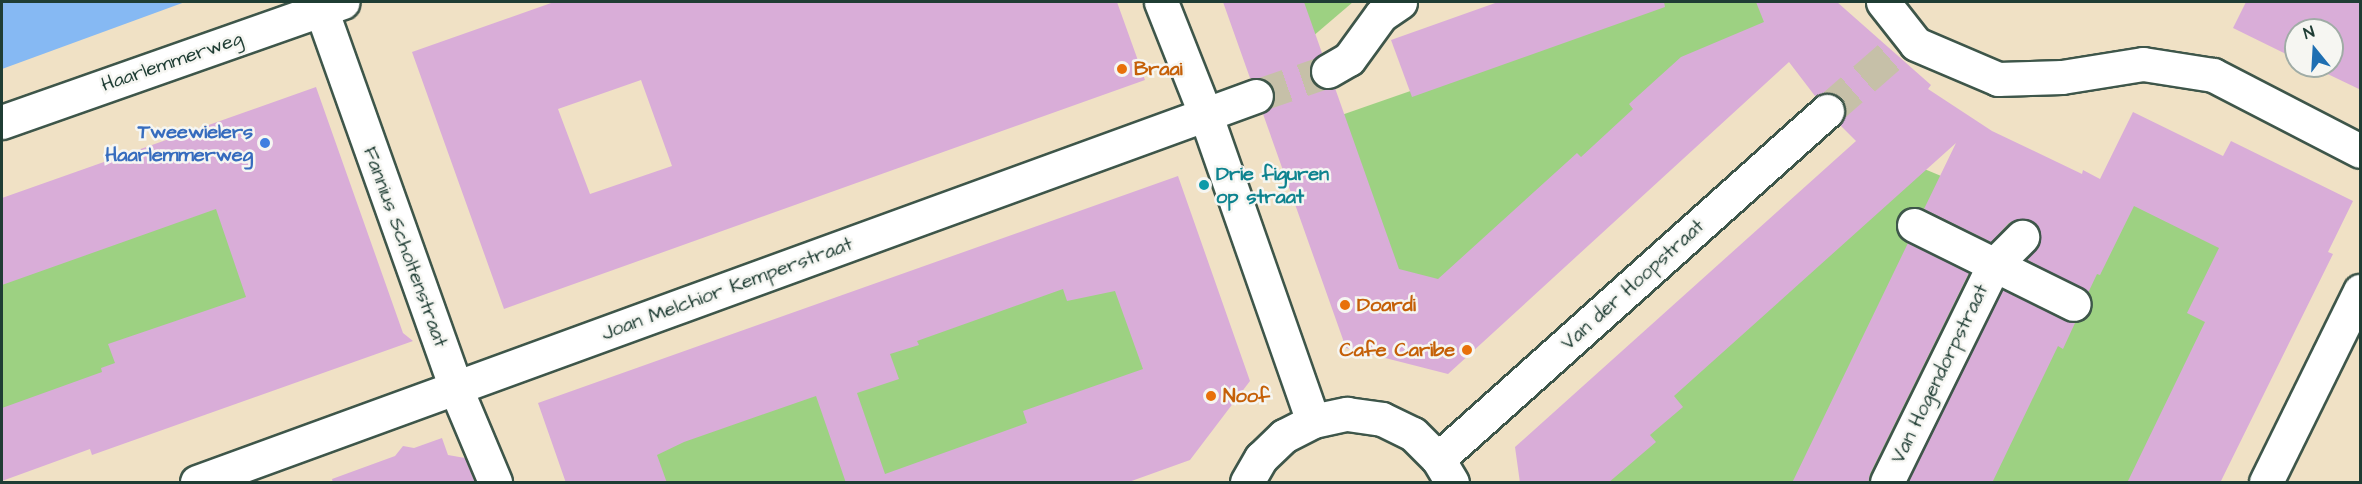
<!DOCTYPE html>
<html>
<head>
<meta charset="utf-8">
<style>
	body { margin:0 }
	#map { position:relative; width:2362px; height:484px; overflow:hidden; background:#f0e1c5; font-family:"Architects Daughter",sans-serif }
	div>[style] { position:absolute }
	.green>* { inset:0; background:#9dd182 }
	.water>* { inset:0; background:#86b9f3 }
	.building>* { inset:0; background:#d9add8 }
	.minor-tunnel>* { height:33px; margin-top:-16.5px; transform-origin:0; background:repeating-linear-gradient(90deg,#c6c0a8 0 33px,transparent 0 49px) }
	.roads { filter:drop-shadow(2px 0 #3e564a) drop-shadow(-2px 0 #3e564a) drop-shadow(0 2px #3e564a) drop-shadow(0 -2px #3e564a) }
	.minor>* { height:33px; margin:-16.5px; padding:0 16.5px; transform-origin:16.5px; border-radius:16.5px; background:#fff }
	.major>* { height:33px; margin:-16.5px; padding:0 16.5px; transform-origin:16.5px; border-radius:16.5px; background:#fff }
	.dots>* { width:16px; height:16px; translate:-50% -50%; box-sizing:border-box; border:3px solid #f6f6f2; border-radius:50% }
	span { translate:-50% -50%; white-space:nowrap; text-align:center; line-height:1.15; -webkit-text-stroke:5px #f6f6f2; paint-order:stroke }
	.street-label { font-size:20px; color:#1f3d34 }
	.food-label { font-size:20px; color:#c56008; font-weight:700 }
	.left { translate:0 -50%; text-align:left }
	.right { translate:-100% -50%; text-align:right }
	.shop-label { font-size:20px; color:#366cbe; font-weight:700 }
	.culture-label { font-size:20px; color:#0d838f; font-weight:700 }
	.frame { position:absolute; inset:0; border:3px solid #1f3d34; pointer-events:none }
	.north { position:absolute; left:2284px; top:18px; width:60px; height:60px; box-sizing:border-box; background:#f6f6f2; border:2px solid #a0aca6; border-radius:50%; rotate:342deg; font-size:16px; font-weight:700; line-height:24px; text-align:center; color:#1f3d34 }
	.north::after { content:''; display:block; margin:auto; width:21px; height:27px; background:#1f6fb2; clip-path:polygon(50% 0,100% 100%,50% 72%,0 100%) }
</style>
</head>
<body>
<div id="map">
	<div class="green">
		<div style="clip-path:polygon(1292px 2px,1353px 2px,1305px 43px)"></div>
		<div style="clip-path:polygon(1666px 2px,1794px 2px,1800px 22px,1440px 332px,1381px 317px,1330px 119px)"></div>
		<div style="clip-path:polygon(295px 147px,356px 318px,2px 446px,2px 253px)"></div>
		<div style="clip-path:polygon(2164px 162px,2303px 215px,2164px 482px,1585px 482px,1910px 163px,2099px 242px)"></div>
		<div style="clip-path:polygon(1166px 249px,1211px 389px,1043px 482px,624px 482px,608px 439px)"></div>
	</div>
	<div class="water">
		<div style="clip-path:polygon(2px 2px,185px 2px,2px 69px)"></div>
	</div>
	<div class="building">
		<div style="clip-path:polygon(evenodd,554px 2px,1117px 2px,1145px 80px,504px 309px,412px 52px,554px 2px,641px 80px,672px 166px,590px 194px,558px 109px,641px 80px)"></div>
		<div style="clip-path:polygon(1223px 2px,1304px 2px,1322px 53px,1312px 62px,1309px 72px,1311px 80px,1319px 87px,1335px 88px,1399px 269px,1438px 279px,1577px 153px,1581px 157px,1633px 109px,1629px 104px,1681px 57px,1764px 22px,1756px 2px,1837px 2px,1931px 85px,1928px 89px,1992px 131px,2082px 174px,2083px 170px,2100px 179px,2133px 112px,2223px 156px,2231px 141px,2353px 201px,2328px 252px,2333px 254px,2220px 483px,2127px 483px,2205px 322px,2187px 313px,2219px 248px,2134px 206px,2100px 275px,2097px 274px,2088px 293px,2026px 259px,2040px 241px,2040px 233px,2036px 224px,2027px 219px,2018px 219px,2009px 223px,1991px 242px,1924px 209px,1956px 143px,1674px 396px,1683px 407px,1650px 435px,1656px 442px,1608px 483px,1520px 483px,1515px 447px,1856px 141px,1840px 125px,1845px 116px,1845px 107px,1841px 99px,1832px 93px,1823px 93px,1815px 96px,1789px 62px,1448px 374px,1346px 348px,1263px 114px,1270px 108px,1274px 100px,1273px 89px,1268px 82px,1260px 78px,1250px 78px)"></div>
		<div style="clip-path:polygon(1498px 2px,1664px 2px,1665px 7px,1412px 97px,1391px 40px)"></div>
		<div style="clip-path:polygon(2246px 2px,2361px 2px,2361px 90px,2311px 66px,2332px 66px,2332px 30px,2296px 30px,2296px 59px,2233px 28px)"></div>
		<div style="clip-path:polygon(316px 87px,403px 333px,413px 341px,92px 455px,90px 449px,2px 481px,2px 408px,102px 372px,101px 368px,115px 363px,108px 344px,246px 297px,216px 209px,2px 285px,2px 198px)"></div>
		<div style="clip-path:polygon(evenodd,1178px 176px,1250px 381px,1190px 460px,1126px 483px,846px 483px,816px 396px,684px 442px,657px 455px,667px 483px,566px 483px,538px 403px,1178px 176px,1063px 289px,1067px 301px,1115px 291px,1143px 369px,1023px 411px,1027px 423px,885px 474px,857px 393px,899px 379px,890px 354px,919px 345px,917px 341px,1063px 289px)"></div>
		<div style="clip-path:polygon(1908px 243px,1969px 273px,1870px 474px,1868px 483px,1792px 483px)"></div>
		<div style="clip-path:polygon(2003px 290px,2075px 323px,2063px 349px,2058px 346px,1992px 483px,1908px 483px)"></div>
		<div style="clip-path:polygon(442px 438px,448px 455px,465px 458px,475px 483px,333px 483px,332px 479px,395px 456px,403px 446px,414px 448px)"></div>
	</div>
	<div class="minor-tunnel">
		<div style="left:1256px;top:96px;width:76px;rotate:-19.1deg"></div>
		<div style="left:1827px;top:111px;width:86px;rotate:-41.2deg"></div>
	</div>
	<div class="roads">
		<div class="minor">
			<div style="left:1161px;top:2px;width:119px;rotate:68.4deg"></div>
			<div style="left:1205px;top:113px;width:326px;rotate:70.7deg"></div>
			<div style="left:1883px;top:2px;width:53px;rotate:51.8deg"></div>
			<div style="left:1916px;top:44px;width:89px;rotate:23.1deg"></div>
			<div style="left:1998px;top:79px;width:64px;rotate:-1.8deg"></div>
			<div style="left:2062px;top:77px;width:82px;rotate:-9.1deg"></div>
			<div style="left:2143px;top:64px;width:71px;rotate:8.9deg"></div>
			<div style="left:2213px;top:75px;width:165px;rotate:27.3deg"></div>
			<div style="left:321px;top:9px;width:403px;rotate:70.4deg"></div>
			<div style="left:456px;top:389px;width:101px;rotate:67.2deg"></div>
			<div style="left:1328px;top:71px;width:24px;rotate:-30deg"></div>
			<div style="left:1349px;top:59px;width:54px;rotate:-54deg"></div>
			<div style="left:1381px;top:15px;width:23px;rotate:-34deg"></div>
			<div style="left:1914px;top:225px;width:178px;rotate:26.3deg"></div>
			<div style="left:1438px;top:459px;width:522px;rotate:-41.82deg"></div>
			<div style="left:197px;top:482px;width:1127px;rotate:-20.03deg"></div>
			<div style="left:1247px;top:482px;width:28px;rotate:-60deg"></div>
			<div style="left:1261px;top:458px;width:32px;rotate:-44deg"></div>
			<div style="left:1284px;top:436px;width:33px;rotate:-27deg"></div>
			<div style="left:1313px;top:421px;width:35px;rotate:-12deg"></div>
			<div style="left:1347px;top:414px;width:35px;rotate:8deg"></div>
			<div style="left:1382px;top:419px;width:34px;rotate:26deg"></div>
			<div style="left:1413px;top:434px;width:35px;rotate:45deg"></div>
			<div style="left:1438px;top:459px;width:27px;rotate:59deg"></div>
			<div style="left:1887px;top:482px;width:242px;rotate:-63.8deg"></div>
			<div style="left:1994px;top:265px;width:40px;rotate:-45deg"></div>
			<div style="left:2266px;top:482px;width:213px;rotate:-63.8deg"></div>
		</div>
		<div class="major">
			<div style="left:2px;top:122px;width:361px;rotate:-19.4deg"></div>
		</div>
	</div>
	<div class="dots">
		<div style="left:1122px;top:69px;background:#e8710a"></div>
		<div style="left:265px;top:143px;background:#3f7fe0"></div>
		<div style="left:1204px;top:185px;background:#0f9aa8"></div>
		<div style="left:1345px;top:305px;background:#e8710a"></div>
		<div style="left:1467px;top:350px;background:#e8710a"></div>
		<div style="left:1211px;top:396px;background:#e8710a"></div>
	</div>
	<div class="street-label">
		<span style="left:172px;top:62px;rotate:-19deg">Haarlemmerweg</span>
		<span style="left:405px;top:247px;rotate:70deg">Fannius Scholtenstraat</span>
		<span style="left:1633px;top:285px;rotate:-42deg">Van der Hoopstraat</span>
		<span style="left:727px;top:289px;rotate:-20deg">Joan Melchior Kemperstraat</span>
		<span style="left:1940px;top:374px;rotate:-64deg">Van Hogendorpstraat</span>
	</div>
	<div class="food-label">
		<span class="left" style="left:1134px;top:69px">Braai</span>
		<span class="left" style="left:1357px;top:305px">Doardi</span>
		<span class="right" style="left:1455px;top:350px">Cafe Caribe</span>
		<span class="left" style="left:1223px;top:396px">Noof</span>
	</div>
	<div class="shop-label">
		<span class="right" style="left:253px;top:144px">Tweewielers<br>Haarlemmerweg</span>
	</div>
	<div class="culture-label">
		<span class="left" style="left:1216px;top:186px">Drie figuren<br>op straat</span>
	</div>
	<div class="frame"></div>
	<div class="north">N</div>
</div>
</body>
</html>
